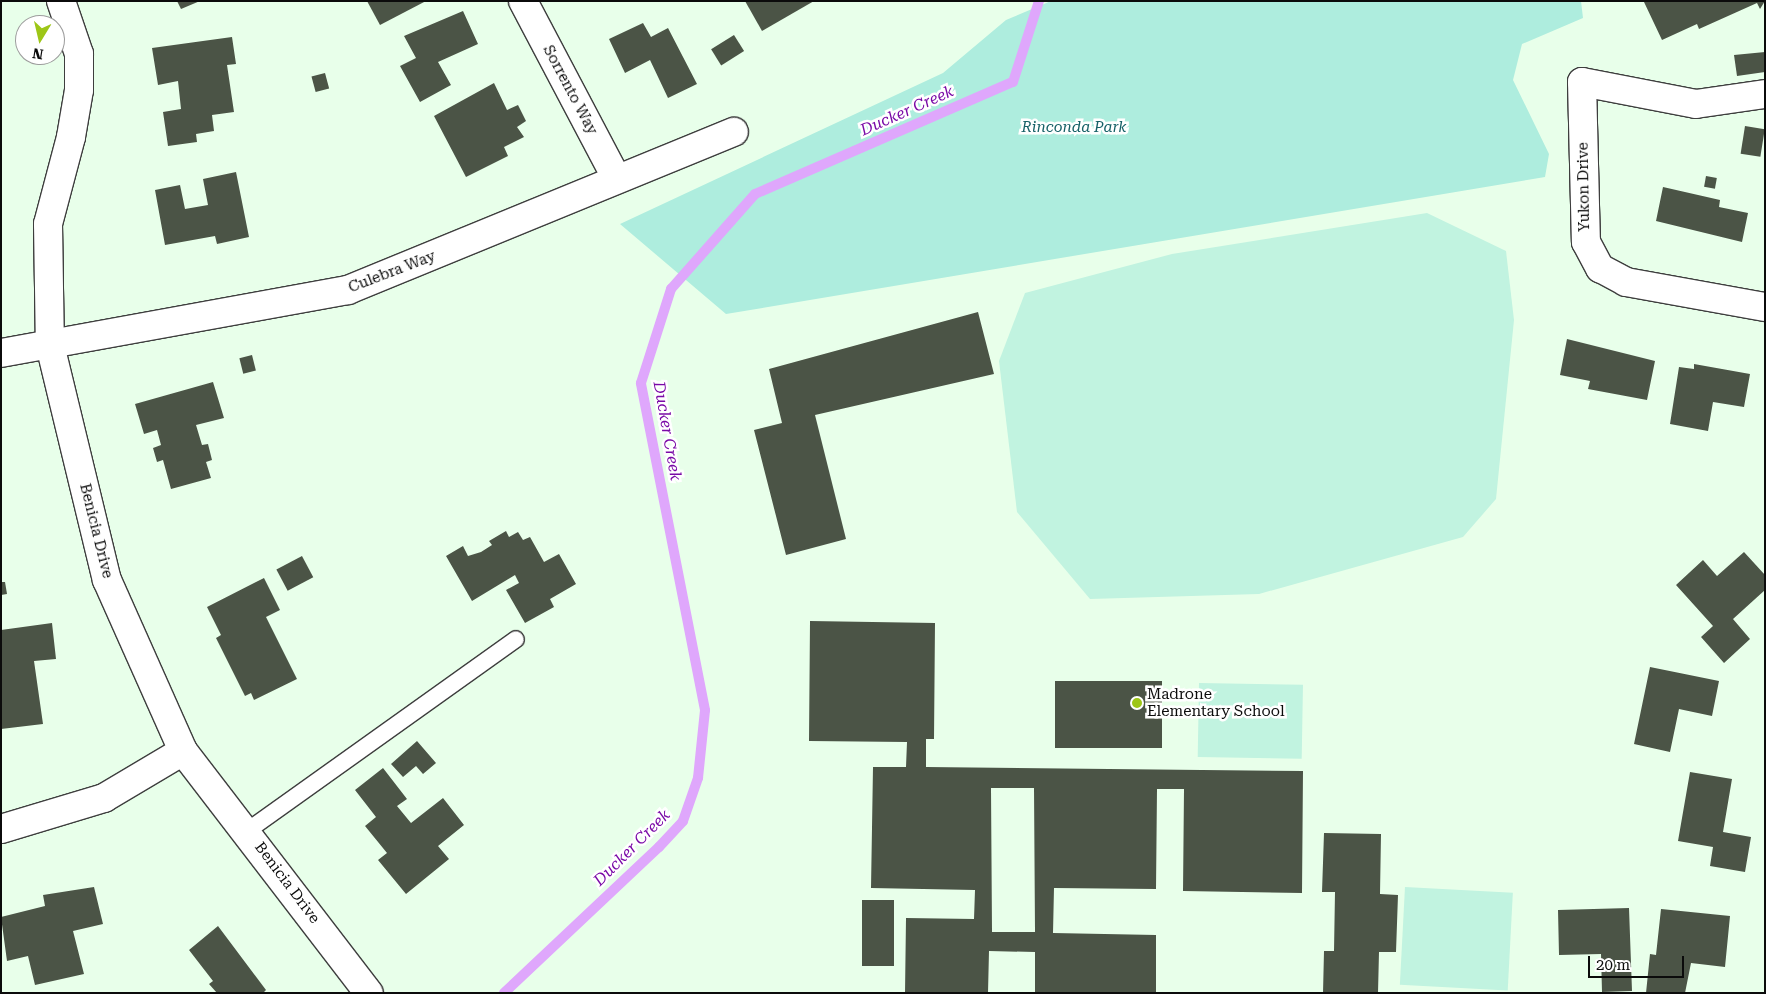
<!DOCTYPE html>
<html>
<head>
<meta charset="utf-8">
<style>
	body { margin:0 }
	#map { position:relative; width:1766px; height:994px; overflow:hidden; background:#e8ffea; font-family:"Roboto Serif",serif }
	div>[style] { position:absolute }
	.green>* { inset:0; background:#aeedde }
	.pitch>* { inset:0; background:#c1f3e0; transform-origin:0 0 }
	.stream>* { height:10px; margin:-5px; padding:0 5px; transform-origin:5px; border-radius:5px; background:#dfa7fc }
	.building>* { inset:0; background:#4b5446; transform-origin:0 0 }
	.roads { filter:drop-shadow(1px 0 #3e3e3e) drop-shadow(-1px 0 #3e3e3e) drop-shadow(0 1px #3e3e3e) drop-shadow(0 -1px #3e3e3e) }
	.service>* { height:16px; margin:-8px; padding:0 8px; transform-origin:8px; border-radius:8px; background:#fff }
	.minor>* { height:28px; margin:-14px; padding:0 14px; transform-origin:14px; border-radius:14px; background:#fff }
	.dots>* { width:14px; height:14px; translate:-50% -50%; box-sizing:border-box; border:2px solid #fff; border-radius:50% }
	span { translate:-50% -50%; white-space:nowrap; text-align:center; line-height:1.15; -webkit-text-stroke:5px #fff; paint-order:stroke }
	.street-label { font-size:15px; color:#0b0b0b }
	.park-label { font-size:15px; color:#166167; font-style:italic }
	.poi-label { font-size:15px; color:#0b0b0b }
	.left { translate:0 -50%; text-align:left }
	.water-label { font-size:16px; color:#7a0aa7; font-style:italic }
	.frame { position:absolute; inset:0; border:2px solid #0b0b0b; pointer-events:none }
	.north { position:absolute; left:15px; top:15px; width:50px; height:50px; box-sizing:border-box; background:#fff; border:1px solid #9d9d9d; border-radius:50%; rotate:189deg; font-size:14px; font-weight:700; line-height:20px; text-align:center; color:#0b0b0b }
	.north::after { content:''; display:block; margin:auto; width:18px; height:22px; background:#9dc617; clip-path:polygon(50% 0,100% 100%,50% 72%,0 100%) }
	.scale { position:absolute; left:1588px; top:956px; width:96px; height:22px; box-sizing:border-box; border:2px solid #0b0b0b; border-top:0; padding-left:6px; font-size:15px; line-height:18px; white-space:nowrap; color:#0b0b0b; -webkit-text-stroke:4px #fff; paint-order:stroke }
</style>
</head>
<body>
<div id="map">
	<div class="green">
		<div style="clip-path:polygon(1051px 1px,1581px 1px,1583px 18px,1522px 44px,1513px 80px,1549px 154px,1545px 177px,726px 314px,620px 224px,943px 73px,1006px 20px)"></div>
	</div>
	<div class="pitch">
		<div style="clip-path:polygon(1427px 213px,1506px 251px,1514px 320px,1496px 499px,1463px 537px,1259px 594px,1090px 599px,1017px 512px,999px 361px,1025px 293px,1172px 254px)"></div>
		<div style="left:1199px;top:683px;width:104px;height:74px;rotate:1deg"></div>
		<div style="left:1405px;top:887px;width:108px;height:98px;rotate:3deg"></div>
	</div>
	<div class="stream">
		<div style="left:504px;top:993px;width:213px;rotate:-43.3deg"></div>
		<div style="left:659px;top:847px;width:35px;rotate:-47deg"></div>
		<div style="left:683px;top:821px;width:46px;rotate:-70.8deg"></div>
		<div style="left:698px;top:778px;width:68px;rotate:-84.1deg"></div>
		<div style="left:705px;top:710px;width:333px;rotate:-101.1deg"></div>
		<div style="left:641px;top:383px;width:99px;rotate:-72.3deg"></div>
		<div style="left:671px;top:289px;width:127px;rotate:-48.5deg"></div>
		<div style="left:755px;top:194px;width:281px;rotate:-23.5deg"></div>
		<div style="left:1013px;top:82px;width:85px;rotate:-72.2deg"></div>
	</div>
	<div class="building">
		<div style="clip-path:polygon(177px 1px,200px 1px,181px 9px)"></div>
		<div style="clip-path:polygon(367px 1px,426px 1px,380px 25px)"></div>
		<div style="clip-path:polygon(745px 1px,814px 1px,762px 31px)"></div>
		<div style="clip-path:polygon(1765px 1px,1760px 9px,1757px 3px,1699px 29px,1697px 24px,1662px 40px,1644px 2px)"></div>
		<div style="clip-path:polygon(463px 11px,478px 44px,438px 62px,451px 85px,420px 102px,400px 66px,416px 58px,404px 36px)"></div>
		<div style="clip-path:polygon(643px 23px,651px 37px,668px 28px,697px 84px,668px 98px,650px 60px,625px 73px,609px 39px)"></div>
		<div style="left:734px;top:35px;width:19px;height:27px;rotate:58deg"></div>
		<div style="clip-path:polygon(232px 37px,236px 64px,227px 65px,234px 112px,212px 115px,214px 131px,196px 134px,197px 142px,168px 146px,163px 112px,181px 109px,178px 81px,158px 85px,152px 48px)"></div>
		<div style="clip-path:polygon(1765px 52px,1765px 72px,1737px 76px,1734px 55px)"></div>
		<div style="left:325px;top:73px;width:16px;height:14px;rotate:75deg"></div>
		<div style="clip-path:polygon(494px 83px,507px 110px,518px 105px,526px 121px,517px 127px,524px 137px,504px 147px,508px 156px,466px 177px,434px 116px)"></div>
		<div style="left:1745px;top:126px;width:20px;height:28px;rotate:9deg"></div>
		<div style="clip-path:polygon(236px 172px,249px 237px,217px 244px,215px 236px,165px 245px,155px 190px,180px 185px,185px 209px,208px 205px,203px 179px)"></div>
		<div style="left:1706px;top:176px;width:11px;height:11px;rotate:10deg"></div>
		<div style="clip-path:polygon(1663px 187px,1720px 200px,1719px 207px,1748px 213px,1742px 242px,1656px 221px)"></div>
		<div style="clip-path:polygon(978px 312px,994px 374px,815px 415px,846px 539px,786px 555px,754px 430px,782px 423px,769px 369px)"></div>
		<div style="clip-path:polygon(1567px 339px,1655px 361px,1647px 400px,1588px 389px,1590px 381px,1560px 375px)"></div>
		<div style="left:252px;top:355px;width:16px;height:13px;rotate:76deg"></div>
		<div style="clip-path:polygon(1694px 364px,1750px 374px,1744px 407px,1713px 402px,1708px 431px,1670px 424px,1679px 367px,1694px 369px)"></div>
		<div style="clip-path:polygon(213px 382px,224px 418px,196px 425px,202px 445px,208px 444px,212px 460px,206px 462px,211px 478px,171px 489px,163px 460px,157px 462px,153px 448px,161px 445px,157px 430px,144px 434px,135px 404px)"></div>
		<div style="clip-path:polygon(506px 531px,509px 537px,518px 532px,523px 540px,530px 537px,544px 562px,559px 554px,576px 584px,550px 599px,554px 607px,525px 623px,506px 590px,519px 583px,515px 575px,472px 601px,446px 556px,463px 546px,468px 556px,481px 552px,492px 545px,489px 541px)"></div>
		<div style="clip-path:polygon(1744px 552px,1765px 575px,1765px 590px,1733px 619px,1750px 639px,1724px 663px,1701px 637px,1713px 626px,1676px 585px,1703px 560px,1717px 576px)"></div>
		<div style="left:302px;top:556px;width:24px;height:29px;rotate:62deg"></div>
		<div style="clip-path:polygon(264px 578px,280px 610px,266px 617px,297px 679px,254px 700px,251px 693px,245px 696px,216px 638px,221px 635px,207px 607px)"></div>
		<div style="clip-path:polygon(1px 582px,5px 582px,7px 594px,1px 595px)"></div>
		<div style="clip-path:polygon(evenodd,810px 621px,935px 623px,934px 739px,926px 739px,926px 767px,1303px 771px,1302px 893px,1183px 891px,1184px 789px,1157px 789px,1156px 889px,1054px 888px,1053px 933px,1156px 935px,1156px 993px,1035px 993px,1035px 952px,989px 951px,988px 993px,905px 993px,906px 918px,974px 919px,975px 890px,871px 888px,873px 767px,906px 767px,907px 742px,809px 741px,810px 621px,991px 788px,1034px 788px,1035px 932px,992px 932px,991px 788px)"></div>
		<div style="clip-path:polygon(52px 623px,56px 659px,34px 661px,43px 724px,1px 729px,1px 630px)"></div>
		<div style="clip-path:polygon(1650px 667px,1719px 681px,1712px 716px,1679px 709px,1670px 752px,1634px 744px)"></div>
		<div style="left:1055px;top:681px;width:107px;height:67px"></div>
		<div style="clip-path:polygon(417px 741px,436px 763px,423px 774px,416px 766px,403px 777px,391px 764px)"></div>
		<div style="clip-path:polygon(383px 768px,407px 799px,397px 806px,411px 823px,443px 798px,464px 825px,438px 846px,449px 859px,406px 894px,378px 860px,387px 853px,365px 826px,376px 817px,355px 790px)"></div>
		<div style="clip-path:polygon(1690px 772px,1732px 779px,1723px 832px,1751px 837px,1745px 872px,1710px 866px,1713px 847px,1678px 841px)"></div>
		<div style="clip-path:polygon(1324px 833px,1381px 834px,1380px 894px,1398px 895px,1396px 952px,1379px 952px,1378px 993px,1323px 993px,1324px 951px,1334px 951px,1335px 892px,1322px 892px)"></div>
		<div style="clip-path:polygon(94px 887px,103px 924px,73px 931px,84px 974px,35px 985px,28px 956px,7px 961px,1px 917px,45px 906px,43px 895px)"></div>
		<div style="left:862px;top:900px;width:32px;height:66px"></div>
		<div style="clip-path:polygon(1629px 908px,1632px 991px,1602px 992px,1601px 954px,1559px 955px,1558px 910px)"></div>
		<div style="clip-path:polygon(1661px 909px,1730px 916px,1725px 967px,1691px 963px,1685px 993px,1646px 993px,1650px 954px,1656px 955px)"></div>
		<div style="clip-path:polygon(218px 926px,266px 990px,263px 993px,217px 993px,209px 984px,213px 981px,189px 950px)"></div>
	</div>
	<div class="roads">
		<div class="service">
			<div style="left:247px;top:831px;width:330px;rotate:-35.5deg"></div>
		</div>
		<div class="minor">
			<div style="left:61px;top:1px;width:56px;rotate:71.2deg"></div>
			<div style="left:79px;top:54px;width:36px;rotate:90deg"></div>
			<div style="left:79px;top:90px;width:48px;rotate:99.7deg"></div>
			<div style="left:71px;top:137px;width:90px;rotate:104.8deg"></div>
			<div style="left:48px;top:224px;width:121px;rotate:89.1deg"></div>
			<div style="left:50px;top:345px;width:242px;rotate:76.4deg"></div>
			<div style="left:107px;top:580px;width:187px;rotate:66deg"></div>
			<div style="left:183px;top:751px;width:305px;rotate:52.5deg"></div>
			<div style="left:523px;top:1px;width:201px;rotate:62.2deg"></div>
			<div style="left:1765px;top:94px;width:70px;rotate:171.8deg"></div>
			<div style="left:1696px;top:104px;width:116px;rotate:-169.1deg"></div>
			<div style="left:1582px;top:82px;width:160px;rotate:88.6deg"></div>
			<div style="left:1586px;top:242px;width:30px;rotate:62deg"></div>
			<div style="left:1600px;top:268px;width:30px;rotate:28deg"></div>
			<div style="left:1626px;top:282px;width:141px;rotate:10.2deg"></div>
			<div style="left:1px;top:353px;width:353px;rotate:-10.3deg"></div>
			<div style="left:348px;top:290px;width:417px;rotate:-22.3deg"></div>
			<div style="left:1px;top:829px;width:108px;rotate:-16.8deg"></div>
			<div style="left:104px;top:798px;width:92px;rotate:-30.7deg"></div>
		</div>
	</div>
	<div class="dots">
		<div style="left:1137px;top:703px;background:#9dc617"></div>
	</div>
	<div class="street-label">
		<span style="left:570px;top:90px;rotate:62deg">Sorrento Way</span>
		<span style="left:1584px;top:187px;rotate:-91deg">Yukon Drive</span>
		<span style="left:392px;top:272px;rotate:-21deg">Culebra Way</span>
		<span style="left:96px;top:531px;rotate:76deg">Benicia Drive</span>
		<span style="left:287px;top:883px;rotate:53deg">Benicia Drive</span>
	</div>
	<div class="park-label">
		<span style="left:1074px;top:128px">Rinconda Park</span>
	</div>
	<div class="poi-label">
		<span class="left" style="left:1147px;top:703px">Madrone<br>Elementary School</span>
	</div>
	<div class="water-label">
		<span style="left:907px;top:111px;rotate:-24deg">Ducker Creek</span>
		<span style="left:667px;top:431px;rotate:80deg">Ducker Creek</span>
		<span style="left:632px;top:848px;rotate:-45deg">Ducker Creek</span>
	</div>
	<div class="frame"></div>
	<div class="north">N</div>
	<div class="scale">20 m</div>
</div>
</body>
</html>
